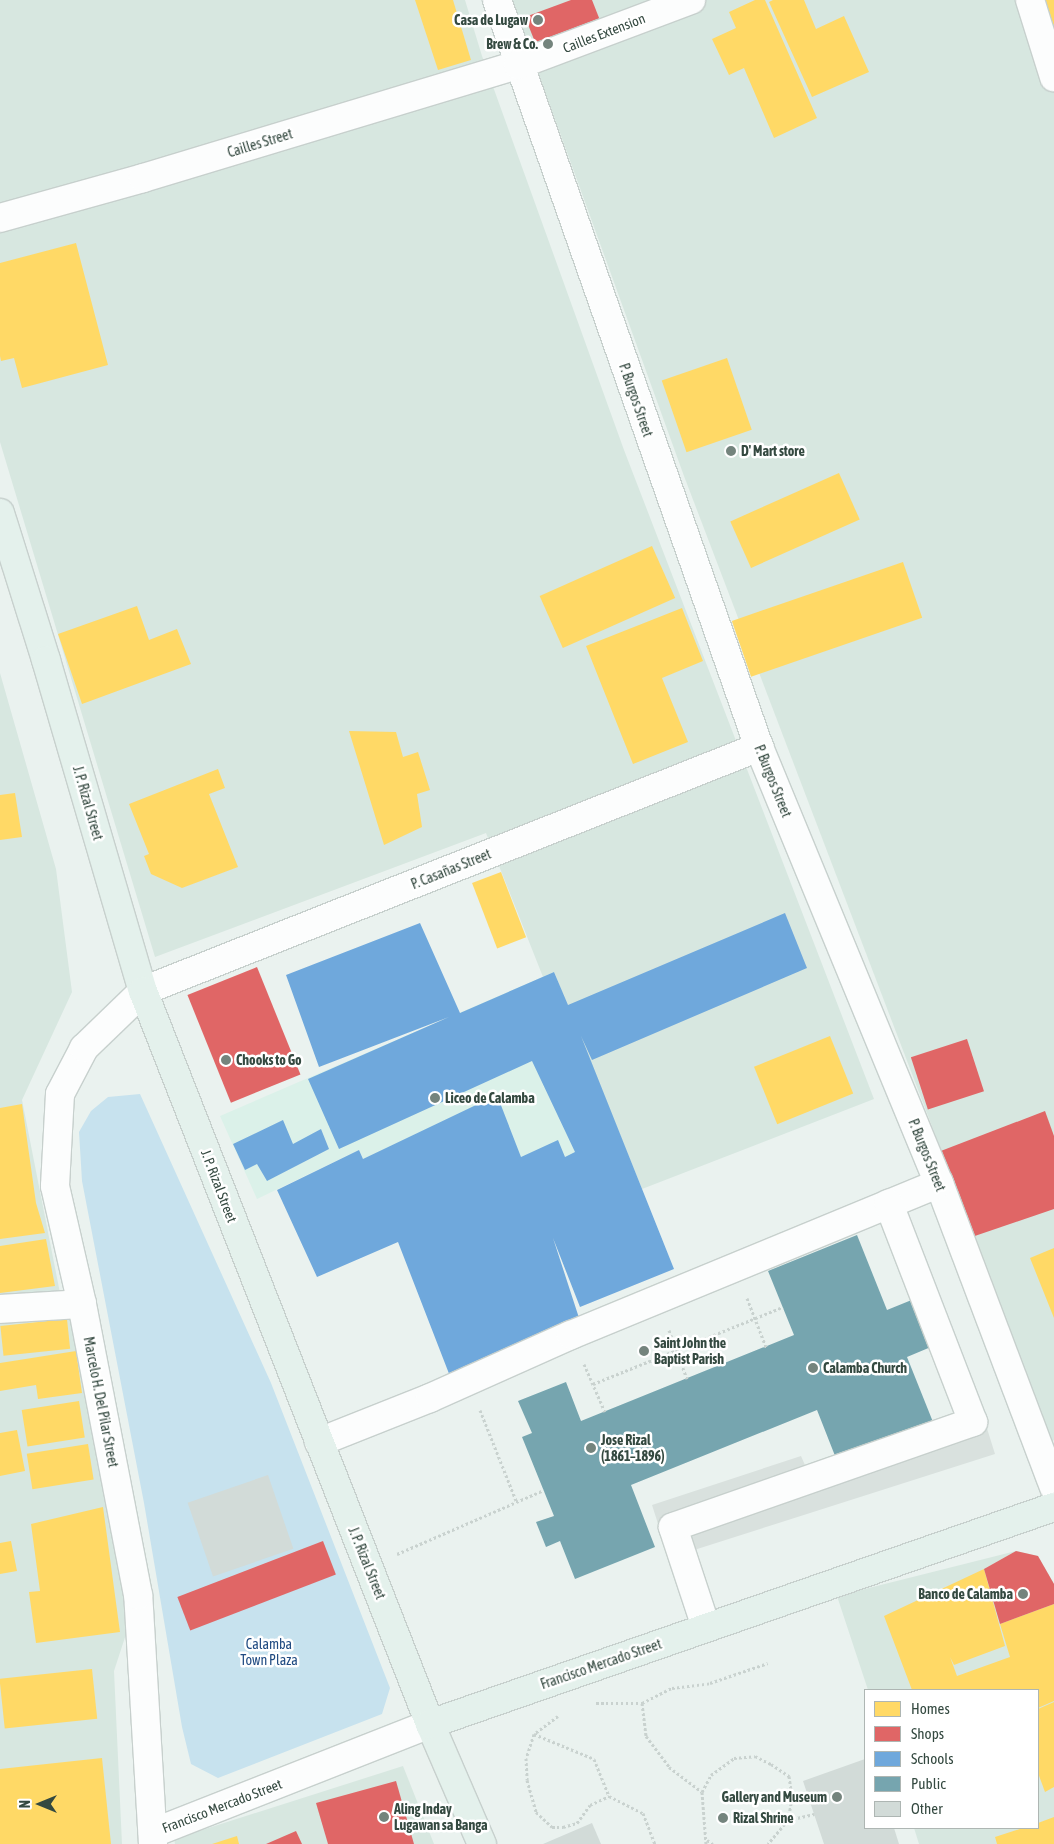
<!DOCTYPE html>
<html>
<head>
<meta charset="utf-8">
<style>
	body { margin:0 }
	#map { position:relative; width:1054px; height:1844px; overflow:hidden; background:#eaf2ef; font-family:"Asap Condensed",sans-serif }
	div>[style] { position:absolute }
	.residential>* { inset:0; background:#d7e7e0 }
	.education>* { inset:0; background:#dbf1e9 }
	.green>* { inset:0; background:#c7e2ee }
	.parking>* { inset:0; background:#d9e1de }
	.homes>* { inset:0; background:#ffd966; transform-origin:0 0 }
	.shops>* { inset:0; background:#e06666; transform-origin:0 0 }
	.schools>* { inset:0; background:#6fa8dc }
	.public>* { inset:0; background:#76a5af }
	.building>* { inset:0; background:#d2dbd8; transform-origin:0 0 }
	.path>* { height:3px; margin-top:-1.5px; transform-origin:0; background:repeating-linear-gradient(90deg,#c9d2cf 0 2.5px,transparent 0 5px) }
	.roads { filter:drop-shadow(1px 0 #c7d0cd) drop-shadow(-1px 0 #c7d0cd) drop-shadow(0 1px #c7d0cd) drop-shadow(0 -1px #c7d0cd) }
	.minor>* { height:28px; margin:-14px; padding:0 14px; transform-origin:14px; border-radius:14px; background:#fcfdfd }
	.major>* { height:28px; margin:-14px; padding:0 14px; transform-origin:14px; border-radius:14px; background:#e4f1ec }
	.dots>* { width:14px; height:14px; translate:-50% -50%; box-sizing:border-box; border:2px solid #fff; border-radius:50% }
	span { translate:-50% -50%; white-space:nowrap; text-align:center; line-height:1.15; -webkit-text-stroke:5px #fff; paint-order:stroke }
	.poi-label { font-size:14px; color:#344940; font-weight:700 }
	.right { translate:-100% -50%; text-align:right }
	.left { translate:0 -50%; text-align:left }
	.street-label { font-size:14px; color:#344940 }
	.park-label { font-size:14px; color:#204b82 }
	.legend { position:absolute; left:864px; top:1689px; width:175px; height:140px; box-sizing:border-box; background:#fff; border:1px solid #aeb6b3; margin:0; padding:6px 9px; list-style:none; font-size:15px; color:#344940 }
	.legend li { display:flex; align-items:center; gap:10px; height:25px }
	.legend b { width:25px; border:1px solid #aeb6b3 }
	.north { position:absolute; left:15px; top:1779px; width:50px; height:50px; -webkit-text-stroke:4px #fff; paint-order:stroke; rotate:270deg; font-size:14px; font-weight:700; line-height:20px; text-align:center; color:#344940 }
	.north::after { content:''; display:block; margin:auto; width:18px; height:22px; background:#344940; clip-path:polygon(50% 0,100% 100%,50% 72%,0 100%) }
</style>
</head>
<body>
<div id="map">
	<div class="residential">
		<div style="clip-path:polygon(0 0,465px 0,482px 56px,624px 450px,874px 1099px,642px 1189px,554px 972px,543px 977px,486px 833px,155px 957px,0 442px)"></div>
		<div style="clip-path:polygon(512px 0,1054px 0,1054px 1440px,1052px 1441px,684px 476px)"></div>
		<div style="clip-path:polygon(0 673px,56px 869px,72px 992px,22px 1100px,60px 1293px,0 1295px)"></div>
		<div style="clip-path:polygon(75px 1311px,129px 1625px,114px 1671px,122px 1844px,0 1844px,0 1321px)"></div>
		<div style="clip-path:polygon(1016px 1551px,1038px 1556px,1054px 1584px,1054px 1844px,919px 1844px,914px 1828px,1038px 1828px,1038px 1690px,868px 1690px,837px 1596px)"></div>
		<div style="clip-path:polygon(403px 1766px,434px 1844px,175px 1844px,174px 1839px)"></div>
	</div>
	<div class="education">
		<div style="clip-path:polygon(554px 972px,642px 1189px,551px 1230px,389px 1217px,359px 1150px,257px 1199px,220px 1116px)"></div>
	</div>
	<div class="green">
		<div style="clip-path:polygon(140px 1094px,271px 1383px,390px 1688px,382px 1714px,218px 1778px,191px 1764px,182px 1727px,144px 1503px,82px 1181px,79px 1132px,91px 1111px,108px 1097px)"></div>
	</div>
	<div class="parking">
		<div style="clip-path:polygon(985px 1422px,995px 1454px,669px 1558px,652px 1505px,801px 1456px,812px 1481px)"></div>
	</div>
	<div class="homes">
		<div style="clip-path:polygon(415px 0,453px 0,471px 60px,438px 70px)"></div>
		<div style="clip-path:polygon(755px 0,765px 0,817px 118px,774px 138px,744px 68px,729px 75px,712px 39px,736px 28px,729px 12px)"></div>
		<div style="clip-path:polygon(773px 0,804px 0,816px 29px,844px 16px,869px 72px,812px 97px,769px 2px)"></div>
		<div style="clip-path:polygon(1044px 0,1054px 0,1054px 39px)"></div>
		<div style="clip-path:polygon(76px 243px,108px 365px,22px 388px,14px 358px,1px 361px,0 356px,0 263px)"></div>
		<div style="left:727px;top:358px;width:76px;height:69px;rotate:71deg"></div>
		<div style="left:839px;top:473px;width:51px;height:119px;rotate:66deg"></div>
		<div style="left:652px;top:546px;width:57px;height:123px;rotate:66deg"></div>
		<div style="left:903px;top:562px;width:59px;height:181px;rotate:71deg"></div>
		<div style="clip-path:polygon(137px 606px,149px 640px,177px 629px,191px 664px,82px 704px,58px 634px)"></div>
		<div style="clip-path:polygon(682px 608px,703px 661px,662px 678px,688px 742px,633px 764px,586px 646px)"></div>
		<div style="clip-path:polygon(349px 731px,396px 732px,403px 757px,418px 752px,430px 790px,417px 794px,422px 827px,384px 845px)"></div>
		<div style="clip-path:polygon(218px 769px,225px 788px,209px 794px,238px 867px,182px 888px,151px 874px,144px 856px,149px 854px,129px 804px)"></div>
		<div style="clip-path:polygon(15px 793px,22px 837px,0 840px,0 795px)"></div>
		<div style="left:501px;top:872px;width:70px;height:31px;rotate:69deg"></div>
		<div style="left:830px;top:1036px;width:62px;height:82px;rotate:68deg"></div>
		<div style="clip-path:polygon(22px 1104px,36px 1203px,45px 1233px,0 1239px,0 1108px)"></div>
		<div style="clip-path:polygon(46px 1239px,55px 1286px,0 1293px,0 1246px)"></div>
		<div style="clip-path:polygon(1054px 1248px,1054px 1318px,1030px 1258px)"></div>
		<div style="left:67px;top:1319px;width:30px;height:67px;rotate:84deg"></div>
		<div style="clip-path:polygon(76px 1351px,82px 1393px,38px 1399px,36px 1385px,0 1391px,0 1363px)"></div>
		<div style="left:79px;top:1401px;width:37px;height:58px;rotate:81deg"></div>
		<div style="clip-path:polygon(17px 1430px,25px 1471px,0 1476px,0 1433px)"></div>
		<div style="left:88px;top:1444px;width:36px;height:62px;rotate:81deg"></div>
		<div style="clip-path:polygon(103px 1507px,120px 1632px,36px 1643px,29px 1592px,40px 1591px,31px 1524px)"></div>
		<div style="clip-path:polygon(11px 1541px,17px 1571px,0 1574px,0 1543px)"></div>
		<div style="clip-path:polygon(984px 1569px,1005px 1646px,954px 1665px,950px 1657px,957px 1676px,1010px 1657px,1000px 1624px,1054px 1604px,1054px 1701px,1038px 1708px,1038px 1690px,912px 1690px,884px 1616px)"></div>
		<div style="left:92px;top:1669px;width:50px;height:93px;rotate:84deg"></div>
		<div style="clip-path:polygon(1054px 1702px,1054px 1787px,1045px 1792px,1038px 1773px,1038px 1709px)"></div>
		<div style="clip-path:polygon(102px 1758px,111px 1844px,0 1844px,0 1769px)"></div>
		<div style="clip-path:polygon(1054px 1817px,1054px 1844px,997px 1844px,995px 1837px,1023px 1828px,1038px 1828px,1038px 1823px)"></div>
		<div style="clip-path:polygon(237px 1836px,239px 1844px,212px 1844px)"></div>
	</div>
	<div class="shops">
		<div style="clip-path:polygon(571px 0,592px 0,603px 28px,539px 52px,525px 17px)"></div>
		<div style="left:257px;top:967px;width:116px;height:75px;rotate:68deg"></div>
		<div style="left:967px;top:1039px;width:55px;height:59px;rotate:72deg"></div>
		<div style="clip-path:polygon(1045px 1111px,1054px 1136px,1054px 1209px,966px 1239px,933px 1154px)"></div>
		<div style="left:323px;top:1541px;width:36px;height:156px;rotate:69deg"></div>
		<div style="clip-path:polygon(1016px 1551px,1038px 1556px,1054px 1584px,1054px 1604px,1000px 1624px,984px 1569px)"></div>
		<div style="clip-path:polygon(396px 1781px,414px 1844px,328px 1844px,316px 1803px)"></div>
		<div style="clip-path:polygon(296px 1831px,302px 1844px,266px 1844px)"></div>
	</div>
	<div class="schools">
		<div style="clip-path:polygon(785px 913px,807px 968px,592px 1060px,581px 1036px,674px 1269px,580px 1307px,553px 1238px,581px 1324px,453px 1384px,398px 1242px,317px 1277px,277px 1190px,359px 1150px,363px 1159px,497px 1095px,521px 1157px,558px 1140px,565px 1157px,575px 1152px,532px 1061px,339px 1149px,308px 1079px,449px 1017px,319px 1067px,286px 975px,420px 923px,460px 1013px,554px 972px,568px 1005px)"></div>
		<div style="clip-path:polygon(283px 1120px,293px 1144px,321px 1129px,329px 1149px,267px 1181px,257px 1164px,245px 1170px,233px 1144px)"></div>
	</div>
	<div class="public">
		<div style="clip-path:polygon(857px 1235px,887px 1310px,919px 1297px,938px 1344px,907px 1357px,935px 1427px,839px 1466px,817px 1410px,631px 1485px,655px 1547px,575px 1579px,560px 1541px,546px 1547px,536px 1522px,554px 1516px,522px 1437px,532px 1433px,518px 1401px,566px 1382px,581px 1421px,794px 1335px,768px 1271px)"></div>
	</div>
	<div class="building">
		<div style="left:268px;top:1475px;width:78px;height:85px;rotate:71deg"></div>
		<div style="clip-path:polygon(865px 1759px,865px 1828px,894px 1828px,899px 1844px,824px 1844px,803px 1781px)"></div>
		<div style="clip-path:polygon(592px 1823px,601px 1844px,543px 1844px)"></div>
	</div>
	<div class="path">
		<div style="left:747px;top:1298px;width:53px;rotate:68.8deg"></div>
		<div style="left:669px;top:1330px;width:52px;rotate:69.8deg"></div>
		<div style="left:584px;top:1364px;width:52px;rotate:66.4deg"></div>
		<div style="left:593px;top:1384px;width:205px;rotate:-22.1deg"></div>
		<div style="left:480px;top:1410px;width:100px;rotate:68.3deg"></div>
		<div style="left:397px;top:1554px;width:160px;rotate:-23.5deg"></div>
		<div style="left:596px;top:1703px;width:46px"></div>
		<div style="left:642px;top:1703px;width:34px;rotate:-27deg"></div>
		<div style="left:672px;top:1688px;width:38px;rotate:-7deg"></div>
		<div style="left:710px;top:1683px;width:61px;rotate:-19deg"></div>
		<div style="left:642px;top:1703px;width:33px;rotate:83deg"></div>
		<div style="left:646px;top:1736px;width:39px;rotate:53deg"></div>
		<div style="left:669px;top:1767px;width:41px;rotate:37.1deg"></div>
		<div style="left:558px;top:1716px;width:30px;rotate:143deg"></div>
		<div style="left:534px;top:1734px;width:25px;rotate:108deg"></div>
		<div style="left:526px;top:1758px;width:22px;rotate:87deg"></div>
		<div style="left:527px;top:1780px;width:33px;rotate:74deg"></div>
		<div style="left:536px;top:1812px;width:22px;rotate:43deg"></div>
		<div style="left:552px;top:1827px;width:11px"></div>
		<div style="left:563px;top:1827px;width:15px;rotate:-16deg"></div>
		<div style="left:577px;top:1823px;width:22px;rotate:-54deg"></div>
		<div style="left:590px;top:1805px;width:21px;rotate:-25deg"></div>
		<div style="left:609px;top:1796px;width:38px;rotate:27deg"></div>
		<div style="left:643px;top:1813px;width:33px;rotate:69deg"></div>
		<div style="left:534px;top:1734px;width:65px;rotate:22.6deg"></div>
		<div style="left:594px;top:1759px;width:40px;rotate:68deg"></div>
		<div style="left:788px;top:1820px;width:27px;rotate:-13deg"></div>
		<div style="left:707px;top:1840px;width:7px;rotate:34deg"></div>
		<div style="left:706px;top:1844px;width:52px;rotate:-94.4deg"></div>
		<div style="left:702px;top:1792px;width:19px;rotate:-62deg"></div>
		<div style="left:711px;top:1775px;width:29px;rotate:-36deg"></div>
		<div style="left:734px;top:1758px;width:21px;rotate:-5deg"></div>
		<div style="left:755px;top:1756px;width:18px;rotate:27deg"></div>
		<div style="left:771px;top:1764px;width:22px;rotate:34deg"></div>
		<div style="left:789px;top:1776px;width:22px;rotate:82deg"></div>
		<div style="left:792px;top:1798px;width:22px;rotate:100deg"></div>
		<div style="left:788px;top:1820px;width:31px;rotate:130deg"></div>
	</div>
	<div class="roads">
		<div class="minor">
			<div style="left:497px;top:0;width:792px;rotate:70.67deg"></div>
			<div style="left:759px;top:747px;width:472px;rotate:67.6deg"></div>
			<div style="left:939px;top:1183px;width:325px;rotate:69.3deg"></div>
			<div style="left:1030px;top:0;width:81px;rotate:72.7deg"></div>
			<div style="left:0;top:218px;width:148px;rotate:-15.6deg"></div>
			<div style="left:143px;top:178px;width:392px;rotate:-16.8deg"></div>
			<div style="left:518px;top:65px;width:185px;rotate:-20.6deg"></div>
			<div style="left:0;top:1309px;width:82px;rotate:-3.5deg"></div>
			<div style="left:319px;top:1442px;width:119px;rotate:-21.6deg"></div>
			<div style="left:430px;top:1398px;width:154px;rotate:-24.1deg"></div>
			<div style="left:571px;top:1335px;width:398px;rotate:-22.4deg"></div>
			<div style="left:706px;top:1627px;width:105px;rotate:-108.3deg"></div>
			<div style="left:673px;top:1527px;width:318px;rotate:-19.3deg"></div>
			<div style="left:973px;top:1422px;width:234px;rotate:-111.1deg"></div>
			<div style="left:153px;top:1833px;width:298px;rotate:-21.5deg"></div>
			<div style="left:153px;top:1844px;width:249px;rotate:-93.4deg"></div>
			<div style="left:138px;top:1595px;width:296px;rotate:-100.9deg"></div>
			<div style="left:82px;top:1304px;width:121px;rotate:-102.9deg"></div>
			<div style="left:55px;top:1186px;width:92px;rotate:-86.9deg"></div>
			<div style="left:60px;top:1094px;width:52px;rotate:-62.4deg"></div>
			<div style="left:84px;top:1048px;width:82px;rotate:-44deg"></div>
			<div style="left:143px;top:991px;width:663px;rotate:-21.61deg"></div>
		</div>
		<div class="major">
			<div style="left:0;top:513px;width:154px;rotate:72.6deg"></div>
			<div style="left:46px;top:660px;width:345px;rotate:73.7deg"></div>
			<div style="left:143px;top:991px;width:787px;rotate:68.62deg"></div>
			<div style="left:430px;top:1724px;width:131px;rotate:66.6deg"></div>
			<div style="left:430px;top:1724px;width:661px;rotate:-19.18deg"></div>
		</div>
	</div>
	<div class="dots">
		<div style="left:538px;top:20px;background:#74847d"></div>
		<div style="left:548px;top:44px;background:#74847d"></div>
		<div style="left:731px;top:451px;background:#74847d"></div>
		<div style="left:226px;top:1060px;background:#74847d"></div>
		<div style="left:435px;top:1098px;background:#74847d"></div>
		<div style="left:644px;top:1351px;background:#74847d"></div>
		<div style="left:813px;top:1368px;background:#74847d"></div>
		<div style="left:591px;top:1448px;background:#74847d"></div>
		<div style="left:1023px;top:1594px;background:#74847d"></div>
		<div style="left:837px;top:1797px;background:#74847d"></div>
		<div style="left:384px;top:1817px;background:#74847d"></div>
		<div style="left:723px;top:1818px;background:#74847d"></div>
	</div>
	<div class="poi-label">
		<span class="right" style="left:528px;top:20px">Casa de Lugaw</span>
		<span class="right" style="left:538px;top:44px">Brew &amp; Co.</span>
		<span class="left" style="left:741px;top:451px">D' Mart store</span>
		<span class="left" style="left:236px;top:1060px">Chooks to Go</span>
		<span class="left" style="left:445px;top:1098px">Liceo de Calamba</span>
		<span class="left" style="left:654px;top:1351px">Saint John the<br>Baptist Parish</span>
		<span class="left" style="left:823px;top:1368px">Calamba Church</span>
		<span class="left" style="left:601px;top:1448px">Jose Rizal<br>(1861–1896)</span>
		<span class="right" style="left:1013px;top:1594px">Banco de Calamba</span>
		<span class="right" style="left:827px;top:1797px">Gallery and Museum</span>
		<span class="left" style="left:394px;top:1817px">Aling Inday<br>Lugawan sa Banga</span>
		<span class="left" style="left:733px;top:1818px">Rizal Shrine</span>
	</div>
	<div class="street-label">
		<span style="left:604px;top:33px;rotate:-21deg">Cailles Extension</span>
		<span style="left:260px;top:143px;rotate:-17deg">Cailles Street</span>
		<span style="left:636px;top:400px;rotate:71deg">P. Burgos Street</span>
		<span style="left:773px;top:781px;rotate:68deg">P. Burgos Street</span>
		<span style="left:88px;top:803px;rotate:74deg">J. P. Rizal Street</span>
		<span style="left:451px;top:869px;rotate:-22deg">P. Casañas Street</span>
		<span style="left:927px;top:1155px;rotate:68deg">P. Burgos Street</span>
		<span style="left:219px;top:1186px;rotate:69deg">J. P. Rizal Street</span>
		<span style="left:101px;top:1402px;rotate:79deg">Marcelo H. Del Pilar Street</span>
		<span style="left:367px;top:1563px;rotate:68deg">J. P. Rizal Street</span>
		<span style="left:601px;top:1664px;rotate:-19deg">Francisco Mercado Street</span>
		<span style="left:222px;top:1806px;rotate:-21deg">Francisco Mercado Street</span>
	</div>
	<div class="park-label">
		<span style="left:269px;top:1652px">Calamba<br>Town Plaza</span>
	</div>
	<ul class="legend">
	<li><b style="height:14px;background:#ffd966"></b>Homes</li>
	<li><b style="height:14px;background:#e06666"></b>Shops</li>
	<li><b style="height:14px;background:#6fa8dc"></b>Schools</li>
	<li><b style="height:14px;background:#76a5af"></b>Public</li>
	<li><b style="height:14px;background:#d2dbd8"></b>Other</li>
	</ul>
	<div class="north">N</div>
</div>
</body>
</html>
